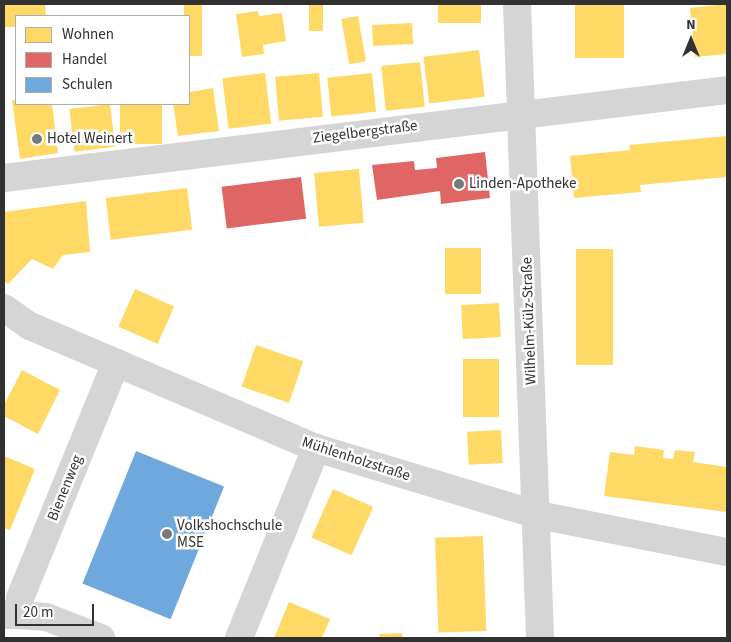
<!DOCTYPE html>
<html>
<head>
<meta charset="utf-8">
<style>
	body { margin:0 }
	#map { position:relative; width:731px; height:642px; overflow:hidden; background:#fff; font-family:"Source Sans 3",sans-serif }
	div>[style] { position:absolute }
	.homes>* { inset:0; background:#ffd966; transform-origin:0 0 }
	.shops>* { inset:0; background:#e06666; transform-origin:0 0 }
	.schools>* { inset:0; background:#6fa8dc; transform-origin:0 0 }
	.street>* { height:28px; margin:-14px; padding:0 14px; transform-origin:14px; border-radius:14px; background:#d5d5d5 }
	.dots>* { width:14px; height:14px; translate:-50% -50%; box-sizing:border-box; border:2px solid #fff; border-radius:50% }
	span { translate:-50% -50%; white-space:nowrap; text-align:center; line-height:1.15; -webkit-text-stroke:5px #fff; paint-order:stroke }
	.street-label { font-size:15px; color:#313131 }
	.poi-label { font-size:15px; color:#313131 }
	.left { translate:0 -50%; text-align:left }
	.frame { position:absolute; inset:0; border:5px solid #313131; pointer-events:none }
	.legend { position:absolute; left:15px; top:15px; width:175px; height:90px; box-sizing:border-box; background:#fff; border:1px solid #adadad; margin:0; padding:6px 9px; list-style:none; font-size:15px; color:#313131 }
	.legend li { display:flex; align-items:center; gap:10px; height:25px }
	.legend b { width:25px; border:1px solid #adadad }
	.north { position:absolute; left:666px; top:15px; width:50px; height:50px; -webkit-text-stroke:4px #fff; paint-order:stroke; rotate:0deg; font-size:14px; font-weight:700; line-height:20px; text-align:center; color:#313131 }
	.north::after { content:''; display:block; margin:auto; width:18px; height:22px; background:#313131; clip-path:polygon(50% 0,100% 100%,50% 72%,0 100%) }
	.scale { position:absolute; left:15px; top:604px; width:79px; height:22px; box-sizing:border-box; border:2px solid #313131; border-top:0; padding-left:6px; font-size:15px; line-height:18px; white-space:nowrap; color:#313131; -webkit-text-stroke:4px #fff; paint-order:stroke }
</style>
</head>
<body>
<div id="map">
	<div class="homes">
		<div style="clip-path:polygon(4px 4px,45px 4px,46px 16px,16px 16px,16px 27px,4px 27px)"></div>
		<div style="left:184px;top:4px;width:18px;height:52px"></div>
		<div style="left:309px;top:4px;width:14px;height:27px"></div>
		<div style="left:438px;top:4px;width:43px;height:19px"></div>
		<div style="left:575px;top:4px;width:49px;height:54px"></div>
		<div style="clip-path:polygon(727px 4px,727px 54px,695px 57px,690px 8px)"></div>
		<div style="clip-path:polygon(258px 11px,259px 16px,282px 13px,286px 41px,263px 45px,264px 54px,242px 57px,236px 14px)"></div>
		<div style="left:358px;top:16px;width:46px;height:17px;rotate:80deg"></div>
		<div style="left:412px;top:23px;width:21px;height:40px;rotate:87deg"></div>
		<div style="left:479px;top:50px;width:47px;height:56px;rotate:83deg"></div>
		<div style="left:420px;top:62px;width:45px;height:39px;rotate:84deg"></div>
		<div style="left:265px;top:73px;width:51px;height:43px;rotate:83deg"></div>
		<div style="left:319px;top:73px;width:44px;height:44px;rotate:85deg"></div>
		<div style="left:372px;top:73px;width:39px;height:45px;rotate:84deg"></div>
		<div style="clip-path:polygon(213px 88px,219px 131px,178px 136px,173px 104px,189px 104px,189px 92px)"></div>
		<div style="clip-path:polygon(12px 100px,52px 104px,58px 153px,20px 159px)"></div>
		<div style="left:110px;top:104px;width:43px;height:41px;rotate:83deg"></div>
		<div style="left:120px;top:104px;width:42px;height:40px"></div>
		<div style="clip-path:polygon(727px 136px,727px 177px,640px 185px,641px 192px,574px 198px,570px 156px,630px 150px,629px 145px)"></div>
		<div style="left:359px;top:169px;width:54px;height:45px;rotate:85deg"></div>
		<div style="left:187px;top:188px;width:42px;height:82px;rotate:83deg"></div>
		<div style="clip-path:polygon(86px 201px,90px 252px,63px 255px,53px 269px,32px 259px,8px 284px,4px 281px,4px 212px)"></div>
		<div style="left:445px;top:248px;width:36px;height:46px"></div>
		<div style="left:576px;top:249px;width:37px;height:116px"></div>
		<div style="left:135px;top:289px;width:43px;height:41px;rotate:24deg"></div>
		<div style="left:499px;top:303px;width:34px;height:38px;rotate:87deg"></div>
		<div style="left:256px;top:345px;width:50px;height:44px;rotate:19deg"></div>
		<div style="left:463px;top:359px;width:36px;height:58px"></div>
		<div style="clip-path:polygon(22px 370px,60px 390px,38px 434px,4px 416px,4px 405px)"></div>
		<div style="left:501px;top:430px;width:33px;height:34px;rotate:87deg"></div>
		<div style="clip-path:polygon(635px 446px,664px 450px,663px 458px,673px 459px,675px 450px,695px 452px,693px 462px,727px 467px,727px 512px,604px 496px,610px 452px,634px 455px)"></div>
		<div style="clip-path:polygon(4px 456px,35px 469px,10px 530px,4px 528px)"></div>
		<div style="left:333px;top:489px;width:44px;height:53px;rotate:24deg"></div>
		<div style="left:483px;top:536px;width:95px;height:48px;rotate:88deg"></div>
		<div style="clip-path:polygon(289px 602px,330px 619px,322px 638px,274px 638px)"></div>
		<div style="clip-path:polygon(402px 633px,403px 638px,380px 638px,379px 634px)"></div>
	</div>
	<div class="shops">
		<div style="clip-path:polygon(485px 152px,490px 198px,441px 204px,440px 191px,377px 200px,372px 165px,414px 161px,415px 170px,437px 168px,436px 158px)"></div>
		<div style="left:301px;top:177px;width:42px;height:80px;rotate:83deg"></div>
	</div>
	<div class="schools">
		<div style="left:136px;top:451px;width:95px;height:143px;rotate:22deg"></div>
	</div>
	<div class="street">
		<div style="left:517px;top:4px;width:634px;rotate:87.92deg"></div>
		<div style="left:4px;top:178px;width:728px;rotate:-6.94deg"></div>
		<div style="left:4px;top:308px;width:32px;rotate:35deg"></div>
		<div style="left:30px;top:326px;width:311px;rotate:23.1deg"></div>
		<div style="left:316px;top:448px;width:232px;rotate:16.8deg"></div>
		<div style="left:538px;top:515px;width:193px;rotate:11.1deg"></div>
		<div style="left:4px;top:615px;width:14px"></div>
		<div style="left:18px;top:615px;width:17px;rotate:-83deg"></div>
		<div style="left:20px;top:598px;width:254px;rotate:-67.8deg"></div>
		<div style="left:18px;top:615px;width:28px;rotate:4deg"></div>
		<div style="left:46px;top:617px;width:59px;rotate:20.9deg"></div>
		<div style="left:239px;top:638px;width:205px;rotate:-67.9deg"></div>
	</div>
	<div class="dots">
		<div style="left:37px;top:139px;background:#797979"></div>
		<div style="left:459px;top:184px;background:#797979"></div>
		<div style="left:167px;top:534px;background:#797979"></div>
	</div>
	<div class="street-label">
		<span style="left:365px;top:132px;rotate:-7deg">Ziegelbergstraße</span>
		<span style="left:529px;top:321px;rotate:-92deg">Wilhelm-Külz-Straße</span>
		<span style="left:356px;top:459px;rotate:18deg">Mühlenholzstraße</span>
		<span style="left:65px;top:488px;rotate:-68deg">Bienenweg</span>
	</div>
	<div class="poi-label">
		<span class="left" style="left:47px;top:139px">Hotel Weinert</span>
		<span class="left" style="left:469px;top:184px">Linden-Apotheke</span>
		<span class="left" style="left:177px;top:534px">Volkshochschule<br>MSE</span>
	</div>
	<div class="frame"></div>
	<ul class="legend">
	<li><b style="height:14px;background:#ffd966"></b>Wohnen</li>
	<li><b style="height:14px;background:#e06666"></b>Handel</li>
	<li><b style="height:14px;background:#6fa8dc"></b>Schulen</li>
	</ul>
	<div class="north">N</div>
	<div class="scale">20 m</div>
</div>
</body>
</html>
